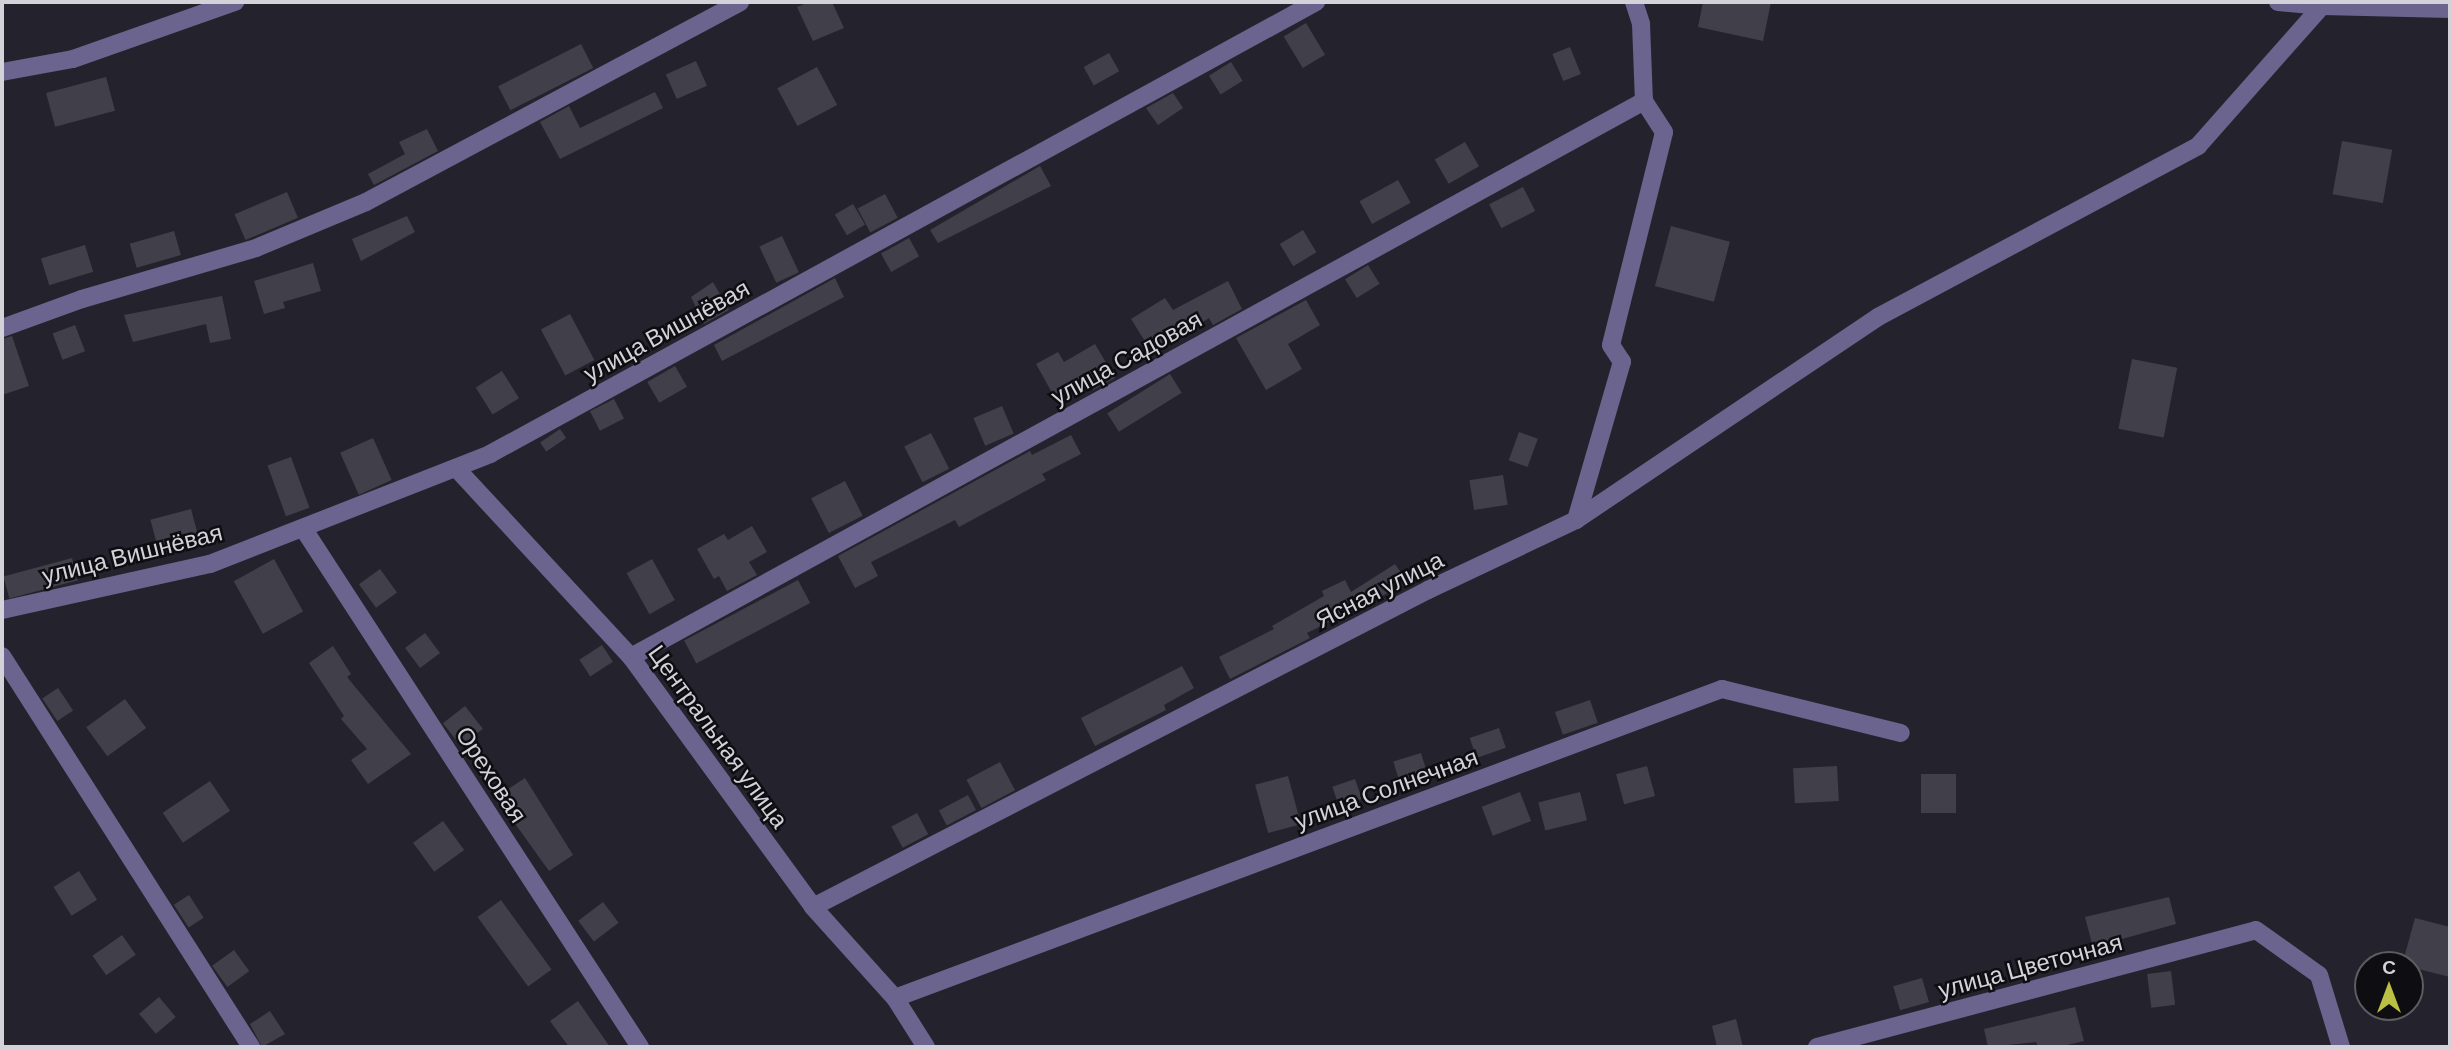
<!DOCTYPE html>
<html>
<head>
<meta charset="utf-8">
<style>
	body { margin:0 }
	#map { position:relative; width:2452px; height:1049px; overflow:hidden; background:#24232d; font-family:Barlow,sans-serif }
	div>[style] { position:absolute }
	.building>* { inset:0; background:#413f4a; transform-origin:0 0 }
	.minor>* { height:18px; margin:-9px; padding:0 9px; transform-origin:9px; border-radius:9px; background:#6b648e }
	span { translate:-50% -50%; white-space:nowrap; text-align:center; line-height:1.15; -webkit-text-stroke:5px #0e0d11; paint-order:stroke }
	.street-label { font-size:24px; color:#d3d2d9 }
	.frame { position:absolute; inset:0; border:4px solid #d3d2d9; pointer-events:none }
	.north { position:absolute; left:2354px; top:951px; width:70px; height:70px; box-sizing:border-box; background:#0e0d11; border:2px solid #5d5c61; border-radius:50%; rotate:0deg; font-size:19px; font-weight:700; line-height:28px; text-align:center; color:#d3d2d9 }
	.north::after { content:''; display:block; margin:auto; width:24px; height:32px; background:#bbc045; clip-path:polygon(50% 0,100% 100%,50% 72%,0 100%) }
</style>
</head>
<body>
<div id="map">
	<div class="building">
		<div style="clip-path:polygon(809px 2px,832px 2px,844px 28px,813px 41px,797px 7px)"></div>
		<div style="clip-path:polygon(1703px 2px,1771px 2px,1763px 41px,1698px 27px)"></div>
		<div style="left:1306px;top:23px;width:37px;height:26px;rotate:59deg"></div>
		<div style="left:581px;top:44px;width:27px;height:93px;rotate:63deg"></div>
		<div style="left:1570px;top:47px;width:29px;height:19px;rotate:68deg"></div>
		<div style="left:1109px;top:53px;width:21px;height:29px;rotate:61deg"></div>
		<div style="left:696px;top:61px;width:27px;height:33px;rotate:66deg"></div>
		<div style="left:1231px;top:62px;width:22px;height:26px;rotate:58deg"></div>
		<div style="left:817px;top:67px;width:43px;height:45px;rotate:62deg"></div>
		<div style="left:106px;top:77px;width:35px;height:62px;rotate:75deg"></div>
		<div style="clip-path:polygon(655px 92px,663px 108px,560px 159px,540px 122px,569px 106px,580px 128px)"></div>
		<div style="clip-path:polygon(1173px 93px,1183px 108px,1158px 125px,1146px 108px)"></div>
		<div style="clip-path:polygon(427px 129px,438px 151px,374px 185px,368px 174px,405px 154px,399px 142px)"></div>
		<div style="left:2342px;top:141px;width:51px;height:54px;rotate:10deg"></div>
		<div style="left:1465px;top:142px;width:28px;height:35px;rotate:60deg"></div>
		<div style="clip-path:polygon(1040px 166px,1051px 186px,938px 243px,930px 230px)"></div>
		<div style="left:1398px;top:180px;width:26px;height:44px;rotate:61deg"></div>
		<div style="left:1523px;top:187px;width:27px;height:38px;rotate:63deg"></div>
		<div style="left:287px;top:192px;width:28px;height:57px;rotate:67deg"></div>
		<div style="left:885px;top:194px;width:27px;height:31px;rotate:62deg"></div>
		<div style="left:853px;top:204px;width:24px;height:21px;rotate:60deg"></div>
		<div style="clip-path:polygon(407px 216px,415px 232px,361px 261px,352px 239px)"></div>
		<div style="left:1671px;top:226px;width:61px;height:62px;rotate:15deg"></div>
		<div style="left:1303px;top:230px;width:26px;height:27px;rotate:59deg"></div>
		<div style="left:174px;top:231px;width:25px;height:46px;rotate:74deg"></div>
		<div style="left:782px;top:236px;width:40px;height:25px;rotate:65deg"></div>
		<div style="left:909px;top:238px;width:21px;height:32px;rotate:61deg"></div>
		<div style="left:85px;top:245px;width:28px;height:46px;rotate:73deg"></div>
		<div style="clip-path:polygon(313px 263px,321px 291px,283px 302px,285px 308px,264px 314px,254px 281px)"></div>
		<div style="left:1368px;top:265px;width:22px;height:27px;rotate:58deg"></div>
		<div style="clip-path:polygon(835px 278px,844px 297px,722px 361px,714px 345px)"></div>
		<div style="clip-path:polygon(1228px 281px,1242px 309px,1213px 325px,1209px 318px,1153px 354px,1131px 319px,1165px 298px,1173px 310px)"></div>
		<div style="clip-path:polygon(713px 282px,729px 310px,704px 324px,691px 297px)"></div>
		<div style="clip-path:polygon(222px 296px,231px 339px,210px 343px,206px 324px,133px 342px,124px 315px)"></div>
		<div style="clip-path:polygon(1306px 300px,1320px 325px,1288px 344px,1302px 369px,1266px 390px,1236px 338px)"></div>
		<div style="left:570px;top:314px;width:52px;height:33px;rotate:62deg"></div>
		<div style="left:75px;top:325px;width:28px;height:24px;rotate:69deg"></div>
		<div style="clip-path:polygon(12px 336px,29px 386px,2px 395px,2px 339px)"></div>
		<div style="clip-path:polygon(1095px 344px,1115px 378px,1093px 390px,1086px 380px,1055px 398px,1036px 364px,1058px 352px,1064px 362px)"></div>
		<div style="left:2132px;top:359px;width:46px;height:71px;rotate:11deg"></div>
		<div style="left:675px;top:366px;width:24px;height:32px;rotate:60deg"></div>
		<div style="left:502px;top:371px;width:32px;height:31px;rotate:58deg"></div>
		<div style="left:1170px;top:374px;width:22px;height:74px;rotate:58deg"></div>
		<div style="left:614px;top:399px;width:22px;height:27px;rotate:63deg"></div>
		<div style="left:1002px;top:406px;width:30px;height:31px;rotate:67deg"></div>
		<div style="left:560px;top:429px;width:11px;height:24px;rotate:56deg"></div>
		<div style="left:1519px;top:432px;width:20px;height:30px;rotate:20deg"></div>
		<div style="left:931px;top:433px;width:40px;height:30px;rotate:63deg"></div>
		<div style="clip-path:polygon(1071px 435px,1081px 454px,1042px 474px,1046px 480px,959px 527px,955px 520px,871px 562px,878px 576px,855px 588px,838px 556px,1030px 451px,1032px 455px)"></div>
		<div style="left:373px;top:438px;width:46px;height:36px;rotate:66deg"></div>
		<div style="left:291px;top:457px;width:54px;height:25px;rotate:70deg"></div>
		<div style="left:1503px;top:475px;width:30px;height:34px;rotate:81deg"></div>
		<div style="left:845px;top:481px;width:39px;height:38px;rotate:63deg"></div>
		<div style="left:191px;top:509px;width:35px;height:42px;rotate:75deg"></div>
		<div style="clip-path:polygon(752px 526px,767px 552px,749px 562px,757px 575px,727px 591px,719px 576px,714px 579px,697px 549px,724px 534px,728px 540px)"></div>
		<div style="left:72px;top:558px;width:23px;height:71px;rotate:75deg"></div>
		<div style="left:274px;top:559px;width:60px;height:46px;rotate:61deg"></div>
		<div style="left:652px;top:559px;width:47px;height:29px;rotate:61deg"></div>
		<div style="clip-path:polygon(1395px 564px,1408px 583px,1307px 633px,1310px 638px,1230px 679px,1219px 657px,1274px 629px,1272px 626px,1324px 596px,1322px 591px,1345px 580px,1351px 592px)"></div>
		<div style="left:380px;top:569px;width:29px;height:26px;rotate:54deg"></div>
		<div style="left:798px;top:580px;width:26px;height:129px;rotate:62deg"></div>
		<div style="left:425px;top:633px;width:25px;height:25px;rotate:53deg"></div>
		<div style="left:602px;top:645px;width:20px;height:27px;rotate:57deg"></div>
		<div style="clip-path:polygon(333px 646px,351px 674px,347px 677px,411px 754px,368px 784px,351px 760px,367px 749px,341px 719px,344px 716px,309px 663px)"></div>
		<div style="clip-path:polygon(1182px 666px,1194px 688px,1164px 705px,1166px 710px,1095px 746px,1081px 718px)"></div>
		<div style="left:58px;top:688px;width:27px;height:19px;rotate:56deg"></div>
		<div style="left:125px;top:699px;width:36px;height:48px;rotate:54deg"></div>
		<div style="left:1590px;top:700px;width:24px;height:37px;rotate:71deg"></div>
		<div style="left:465px;top:706px;width:29px;height:28px;rotate:52deg"></div>
		<div style="left:1499px;top:728px;width:21px;height:31px;rotate:71deg"></div>
		<div style="left:1421px;top:753px;width:21px;height:29px;rotate:73deg"></div>
		<div style="left:1000px;top:762px;width:32px;height:38px;rotate:62deg"></div>
		<div style="left:1647px;top:766px;width:31px;height:32px;rotate:75deg"></div>
		<div style="left:1837px;top:766px;width:35px;height:44px;rotate:87deg"></div>
		<div style="left:1921px;top:774px;width:35px;height:39px"></div>
		<div style="left:1288px;top:776px;width:50px;height:34px;rotate:75deg"></div>
		<div style="clip-path:polygon(525px 778px,573px 855px,549px 871px,496px 797px)"></div>
		<div style="left:1355px;top:779px;width:21px;height:24px;rotate:71deg"></div>
		<div style="left:210px;top:781px;width:36px;height:57px;rotate:56deg"></div>
		<div style="left:1520px;top:792px;width:31px;height:41px;rotate:69deg"></div>
		<div style="left:1580px;top:792px;width:29px;height:43px;rotate:76deg"></div>
		<div style="left:968px;top:795px;width:17px;height:33px;rotate:62deg"></div>
		<div style="left:917px;top:813px;width:24px;height:29px;rotate:62deg"></div>
		<div style="left:443px;top:821px;width:36px;height:37px;rotate:54deg"></div>
		<div style="left:79px;top:871px;width:34px;height:30px;rotate:58deg"></div>
		<div style="left:189px;top:895px;width:27px;height:18px;rotate:57deg"></div>
		<div style="clip-path:polygon(2169px 897px,2176px 924px,2122px 939px,2124px 947px,2095px 955px,2085px 917px)"></div>
		<div style="left:501px;top:900px;width:86px;height:29px;rotate:54deg"></div>
		<div style="left:603px;top:902px;width:26px;height:31px;rotate:53deg"></div>
		<div style="clip-path:polygon(2415px 918px,2450px 927px,2450px 977px,2402px 965px)"></div>
		<div style="left:122px;top:935px;width:24px;height:36px;rotate:55deg"></div>
		<div style="left:234px;top:950px;width:26px;height:27px;rotate:54deg"></div>
		<div style="left:2171px;top:971px;width:34px;height:24px;rotate:83deg"></div>
		<div style="left:1922px;top:978px;width:25px;height:30px;rotate:74deg"></div>
		<div style="left:159px;top:997px;width:26px;height:26px;rotate:50deg"></div>
		<div style="clip-path:polygon(578px 1001px,610px 1047px,569px 1047px,550px 1021px)"></div>
		<div style="clip-path:polygon(2075px 1007px,2084px 1041px,2059px 1047px,2038px 1047px,2036px 1042px,1988px 1047px,1984px 1029px)"></div>
		<div style="clip-path:polygon(270px 1011px,285px 1034px,262px 1047px,250px 1024px)"></div>
		<div style="clip-path:polygon(1736px 1019px,1743px 1047px,1717px 1047px,1712px 1026px)"></div>
	</div>
	<div class="minor">
		<div style="left:1634px;top:2px;width:23px;rotate:72deg"></div>
		<div style="left:1641px;top:24px;width:77px;rotate:87.8deg"></div>
		<div style="left:2278px;top:2px;width:44px;rotate:5.2deg"></div>
		<div style="left:2px;top:72px;width:72px;rotate:-10.4deg"></div>
		<div style="left:73px;top:59px;width:172px;rotate:-19.4deg"></div>
		<div style="left:2px;top:328px;width:85px;rotate:-19.9deg"></div>
		<div style="left:82px;top:299px;width:181px;rotate:-16.3deg"></div>
		<div style="left:256px;top:248px;width:119px;rotate:-22.7deg"></div>
		<div style="left:366px;top:202px;width:424px;rotate:-28.1deg"></div>
		<div style="left:456px;top:468px;width:258px;rotate:47.2deg"></div>
		<div style="left:631px;top:657px;width:309px;rotate:53.9deg"></div>
		<div style="left:813px;top:907px;width:122px;rotate:48deg"></div>
		<div style="left:895px;top:998px;width:58px;rotate:57.7deg"></div>
		<div style="left:1576px;top:520px;width:364px;rotate:-33.9deg"></div>
		<div style="left:1878px;top:317px;width:363px;rotate:-28.1deg"></div>
		<div style="left:2198px;top:146px;width:187px;rotate:-48.5deg"></div>
		<div style="left:2322px;top:6px;width:128px;rotate:1.3deg"></div>
		<div style="left:303px;top:528px;width:619px;rotate:57deg"></div>
		<div style="left:2px;top:610px;width:213px;rotate:-12.5deg"></div>
		<div style="left:210px;top:564px;width:301px;rotate:-21.4deg"></div>
		<div style="left:490px;top:454px;width:942px;rotate:-28.69deg"></div>
		<div style="left:2px;top:656px;width:464px;rotate:57.5deg"></div>
		<div style="left:631px;top:657px;width:1156px;rotate:-28.76deg"></div>
		<div style="left:813px;top:907px;width:692px;rotate:-27.27deg"></div>
		<div style="left:1428px;top:590px;width:164px;rotate:-25.3deg"></div>
		<div style="left:1576px;top:520px;width:165px;rotate:-73.8deg"></div>
		<div style="left:1622px;top:362px;width:20px;rotate:-123deg"></div>
		<div style="left:1611px;top:345px;width:219px;rotate:-76deg"></div>
		<div style="left:1664px;top:132px;width:37px;rotate:-123deg"></div>
		<div style="left:895px;top:998px;width:883px;rotate:-20.49deg"></div>
		<div style="left:1722px;top:689px;width:184px;rotate:13.8deg"></div>
		<div style="left:1817px;top:1047px;width:454px;rotate:-14.9deg"></div>
		<div style="left:2256px;top:930px;width:77px;rotate:35.5deg"></div>
		<div style="left:2319px;top:975px;width:75px;rotate:73deg"></div>
	</div>
	<div class="street-label">
		<span style="left:666px;top:330px;rotate:-29deg">улица Вишнёвая</span>
		<span style="left:1126px;top:357px;rotate:-29deg">улица Садовая</span>
		<span style="left:132px;top:553px;rotate:-14deg">улица Вишнёвая</span>
		<span style="left:1379px;top:589px;rotate:-27deg">Ясная улица</span>
		<span style="left:719px;top:736px;rotate:54deg">Центральная улица</span>
		<span style="left:492px;top:774px;rotate:57deg">Ореховая</span>
		<span style="left:1386px;top:788px;rotate:-20deg">улица Солнечная</span>
		<span style="left:2030px;top:965px;rotate:-15deg">улица Цветочная</span>
	</div>
	<div class="frame"></div>
	<div class="north">С</div>
</div>
</body>
</html>
